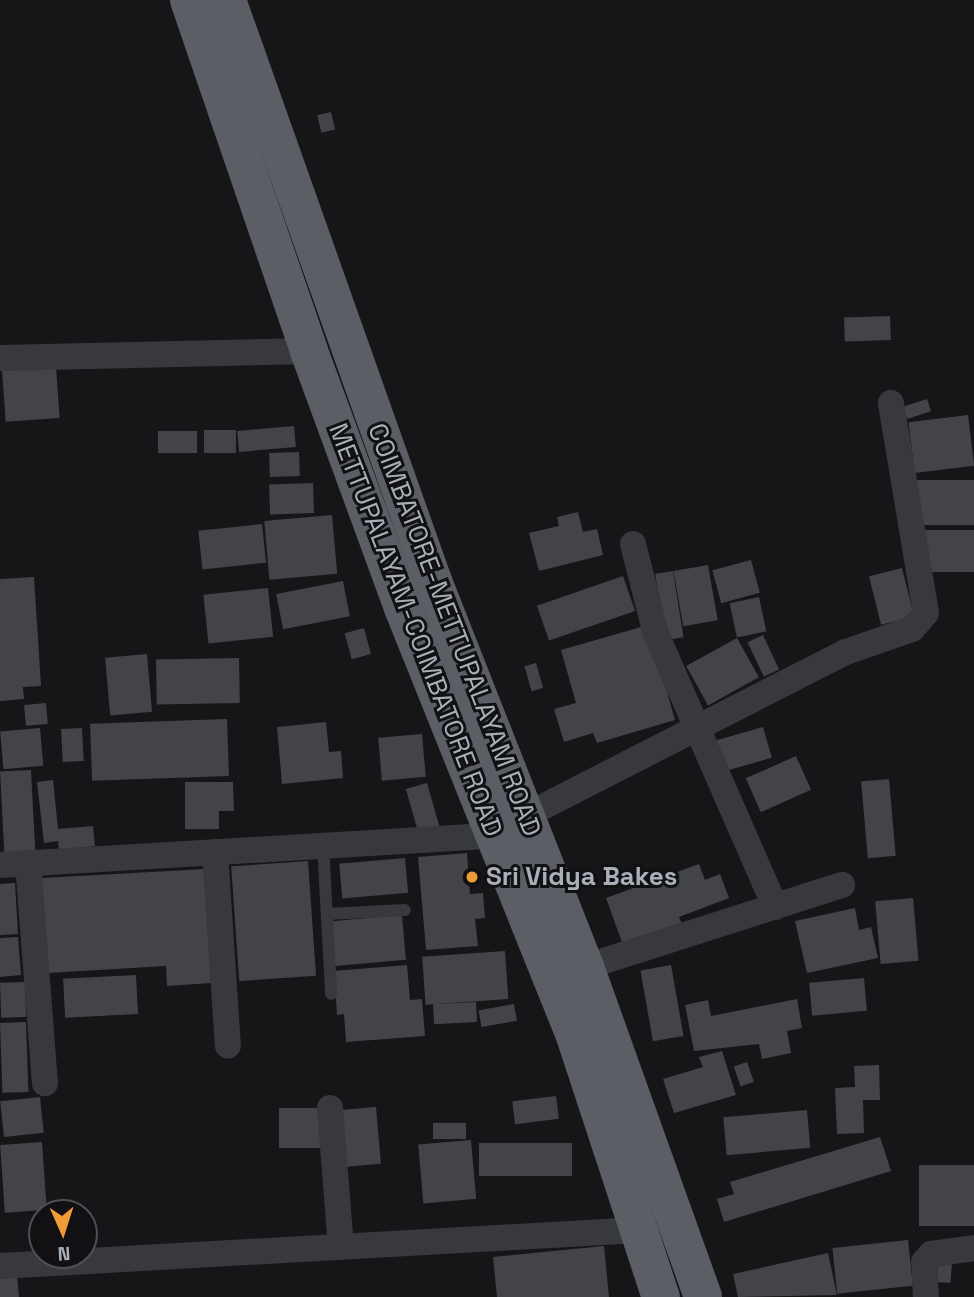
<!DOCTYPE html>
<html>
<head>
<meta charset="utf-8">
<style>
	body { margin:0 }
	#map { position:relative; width:974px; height:1297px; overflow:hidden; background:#161618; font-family:"Space Grotesk",sans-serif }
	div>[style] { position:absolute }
	.building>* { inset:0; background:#424448; transform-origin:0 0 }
	.service>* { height:12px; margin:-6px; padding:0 6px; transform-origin:6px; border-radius:6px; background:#37393d }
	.minor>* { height:26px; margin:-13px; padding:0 13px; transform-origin:13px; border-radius:13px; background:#37393d }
	.trunk>* { height:38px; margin:-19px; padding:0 19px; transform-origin:19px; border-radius:19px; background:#5b5e65 }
	.dots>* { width:19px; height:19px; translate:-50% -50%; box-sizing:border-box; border:4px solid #111113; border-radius:50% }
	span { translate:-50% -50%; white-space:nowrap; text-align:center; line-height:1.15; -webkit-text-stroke:6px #111113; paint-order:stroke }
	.street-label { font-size:26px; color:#a8afb8 }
	.poi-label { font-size:26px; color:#a8afb8; font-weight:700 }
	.left { translate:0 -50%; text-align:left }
	.north { position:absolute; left:28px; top:1199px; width:70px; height:70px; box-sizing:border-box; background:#111113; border:2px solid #4d5055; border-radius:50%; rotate:177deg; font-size:19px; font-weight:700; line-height:28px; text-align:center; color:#a8afb8 }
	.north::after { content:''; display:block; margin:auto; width:24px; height:32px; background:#ef9c37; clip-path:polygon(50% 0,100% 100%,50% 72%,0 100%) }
</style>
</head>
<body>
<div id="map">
	<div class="building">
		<div style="left:331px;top:112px;width:18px;height:14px;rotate:77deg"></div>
		<div style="left:890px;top:316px;width:24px;height:46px;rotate:88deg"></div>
		<div style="left:56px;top:367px;width:51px;height:54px;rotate:86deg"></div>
		<div style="left:927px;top:399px;width:13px;height:25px;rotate:72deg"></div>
		<div style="left:968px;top:415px;width:51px;height:60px;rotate:83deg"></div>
		<div style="left:294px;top:426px;width:21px;height:57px;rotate:85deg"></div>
		<div style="left:204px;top:430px;width:32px;height:23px"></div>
		<div style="left:158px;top:431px;width:39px;height:22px"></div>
		<div style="left:299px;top:452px;width:24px;height:30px;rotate:88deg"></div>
		<div style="left:974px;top:480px;width:45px;height:57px;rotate:90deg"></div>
		<div style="left:313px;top:483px;width:30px;height:44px;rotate:88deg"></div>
		<div style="clip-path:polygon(578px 512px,583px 532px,597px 529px,603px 555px,539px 571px,529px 533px,559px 526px,557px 517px)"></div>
		<div style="left:332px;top:515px;width:59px;height:68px;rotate:85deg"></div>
		<div style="left:262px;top:524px;width:39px;height:64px;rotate:84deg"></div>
		<div style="left:974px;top:530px;width:42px;height:52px;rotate:90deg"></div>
		<div style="left:751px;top:560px;width:34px;height:40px;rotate:75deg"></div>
		<div style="left:708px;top:565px;width:56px;height:35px;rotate:80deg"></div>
		<div style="left:902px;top:568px;width:50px;height:34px;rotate:76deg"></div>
		<div style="left:673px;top:571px;width:67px;height:18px;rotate:81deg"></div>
		<div style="left:623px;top:576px;width:37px;height:91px;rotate:71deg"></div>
		<div style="clip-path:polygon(34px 577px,41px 686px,23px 687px,24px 699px,0 701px,0 579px)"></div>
		<div style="left:343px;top:581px;width:36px;height:68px;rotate:79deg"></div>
		<div style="left:268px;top:588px;width:49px;height:65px;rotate:84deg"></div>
		<div style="left:759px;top:597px;width:35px;height:30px;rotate:78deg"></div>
		<div style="clip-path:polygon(648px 625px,675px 720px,597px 743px,593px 733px,564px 742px,554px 709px,576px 703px,561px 650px)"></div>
		<div style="left:364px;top:628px;width:27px;height:20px;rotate:75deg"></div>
		<div style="left:763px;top:635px;width:38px;height:17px;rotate:65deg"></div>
		<div style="left:737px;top:638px;width:45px;height:58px;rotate:61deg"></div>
		<div style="left:147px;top:654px;width:58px;height:42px;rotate:85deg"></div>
		<div style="left:239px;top:658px;width:45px;height:83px;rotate:89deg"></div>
		<div style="left:536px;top:663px;width:26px;height:12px;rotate:74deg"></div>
		<div style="left:46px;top:703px;width:21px;height:22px;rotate:85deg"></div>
		<div style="left:227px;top:719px;width:57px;height:137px;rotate:88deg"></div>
		<div style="clip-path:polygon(326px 722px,329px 752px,341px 751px,343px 778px,282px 784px,277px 727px)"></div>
		<div style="left:763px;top:727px;width:32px;height:53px;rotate:74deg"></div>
		<div style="left:40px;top:728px;width:38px;height:40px;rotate:85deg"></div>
		<div style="left:82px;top:728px;width:33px;height:21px;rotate:87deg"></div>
		<div style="left:422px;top:734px;width:43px;height:44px;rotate:85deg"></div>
		<div style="left:796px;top:756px;width:37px;height:55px;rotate:66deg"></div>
		<div style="left:31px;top:770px;width:86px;height:31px;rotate:87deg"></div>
		<div style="left:889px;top:779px;width:77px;height:28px;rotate:85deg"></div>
		<div style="clip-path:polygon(53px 780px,58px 829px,93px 826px,95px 846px,59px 850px,58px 841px,44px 843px,37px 782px)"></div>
		<div style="clip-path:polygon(185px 782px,233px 782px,234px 811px,219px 811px,219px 829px,185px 829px)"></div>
		<div style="left:427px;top:783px;width:45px;height:22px;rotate:74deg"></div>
		<div style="clip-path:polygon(467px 853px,470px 894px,483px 893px,485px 918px,475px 919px,478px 946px,426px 950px,418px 857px)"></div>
		<div style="left:405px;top:858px;width:35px;height:66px;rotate:85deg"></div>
		<div style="left:308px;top:861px;width:115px;height:77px;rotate:86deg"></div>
		<div style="clip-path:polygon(699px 864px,705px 880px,720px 874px,729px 898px,679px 917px,682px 924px,623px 945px,606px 898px)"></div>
		<div style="clip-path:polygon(205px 869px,211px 983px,167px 986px,166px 966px,47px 973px,42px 878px)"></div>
		<div style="clip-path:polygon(15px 883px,18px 934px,0 935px,0 884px)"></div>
		<div style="left:913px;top:898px;width:63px;height:38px;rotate:85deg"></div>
		<div style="clip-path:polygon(855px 908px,859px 930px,871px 927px,878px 958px,807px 973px,795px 921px)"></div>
		<div style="left:402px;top:915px;width:45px;height:71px;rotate:85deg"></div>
		<div style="clip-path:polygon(18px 937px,21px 975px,0 977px,0 938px)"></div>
		<div style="left:505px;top:951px;width:48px;height:83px;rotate:86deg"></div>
		<div style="clip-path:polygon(407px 965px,410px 1000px,422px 999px,425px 1036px,346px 1042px,344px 1014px,337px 1015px,334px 971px)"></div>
		<div style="left:671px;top:965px;width:72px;height:31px;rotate:80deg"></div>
		<div style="left:136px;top:975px;width:39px;height:73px;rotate:87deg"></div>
		<div style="left:864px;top:978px;width:33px;height:55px;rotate:85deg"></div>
		<div style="left:25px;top:982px;width:35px;height:25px;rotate:88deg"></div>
		<div style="clip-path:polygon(797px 999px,802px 1028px,787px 1031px,791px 1053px,762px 1059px,759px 1044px,694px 1051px,685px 1005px,708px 1000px,711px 1016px)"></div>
		<div style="left:476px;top:1002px;width:20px;height:43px;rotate:87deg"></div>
		<div style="left:514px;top:1004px;width:17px;height:36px;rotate:80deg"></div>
		<div style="left:26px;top:1022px;width:70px;height:26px;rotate:88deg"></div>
		<div style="clip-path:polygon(722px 1051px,736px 1095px,674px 1113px,663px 1079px,703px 1067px,699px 1057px)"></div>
		<div style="left:747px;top:1062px;width:21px;height:14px;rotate:71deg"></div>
		<div style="clip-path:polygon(879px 1065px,880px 1100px,863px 1100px,864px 1133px,837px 1134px,835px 1088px,855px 1087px,854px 1066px)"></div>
		<div style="left:556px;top:1096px;width:23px;height:44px;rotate:83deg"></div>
		<div style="left:40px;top:1097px;width:36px;height:40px;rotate:84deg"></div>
		<div style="left:376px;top:1107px;width:57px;height:35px;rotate:85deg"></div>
		<div style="left:320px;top:1108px;width:40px;height:41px;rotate:90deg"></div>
		<div style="left:807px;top:1110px;width:38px;height:84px;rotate:85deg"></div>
		<div style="left:466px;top:1123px;width:16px;height:33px;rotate:90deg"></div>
		<div style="clip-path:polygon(880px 1137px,891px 1171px,724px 1222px,717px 1199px,734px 1194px,730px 1182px)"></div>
		<div style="left:471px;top:1140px;width:59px;height:53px;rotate:85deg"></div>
		<div style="left:42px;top:1142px;width:68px;height:42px;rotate:86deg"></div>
		<div style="left:572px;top:1143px;width:33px;height:93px;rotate:90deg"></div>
		<div style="left:974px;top:1165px;width:61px;height:55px;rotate:90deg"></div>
		<div style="left:908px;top:1240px;width:46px;height:76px;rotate:84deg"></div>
		<div style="clip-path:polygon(604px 1246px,609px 1297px,497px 1297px,493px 1257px)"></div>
		<div style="clip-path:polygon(828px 1253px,837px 1295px,738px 1297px,733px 1274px)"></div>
		<div style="left:938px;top:1261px;width:14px;height:21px;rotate:4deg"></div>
		<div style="clip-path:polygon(17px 1275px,19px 1297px,0 1297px,0 1276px)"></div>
	</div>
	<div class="service">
		<div style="left:323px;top:844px;width:150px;rotate:86.9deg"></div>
		<div style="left:327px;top:914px;width:78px;rotate:-2.9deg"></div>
	</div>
	<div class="minor">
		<div style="left:0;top:358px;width:309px;rotate:-1.3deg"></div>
		<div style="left:633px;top:544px;width:93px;rotate:75.7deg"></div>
		<div style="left:656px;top:634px;width:298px;rotate:66.4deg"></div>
		<div style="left:525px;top:816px;width:360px;rotate:-27.1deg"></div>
		<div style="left:846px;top:652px;width:70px;rotate:-19.2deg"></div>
		<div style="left:912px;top:629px;width:21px;rotate:-49deg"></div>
		<div style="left:926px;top:613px;width:213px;rotate:-99.5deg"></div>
		<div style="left:215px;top:852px;width:194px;rotate:86.2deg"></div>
		<div style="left:28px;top:863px;width:221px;rotate:85.6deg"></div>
		<div style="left:0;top:865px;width:496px;rotate:-3.4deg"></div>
		<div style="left:585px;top:967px;width:270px;rotate:-17.7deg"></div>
		<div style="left:330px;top:1108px;width:139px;rotate:85.5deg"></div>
		<div style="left:0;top:1266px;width:640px;rotate:-3.22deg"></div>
		<div style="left:926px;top:1297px;width:35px;rotate:-93deg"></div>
		<div style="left:924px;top:1262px;width:11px;rotate:-49deg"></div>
		<div style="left:931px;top:1254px;width:43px;rotate:-7.9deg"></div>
	</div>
	<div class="trunk">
		<div style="left:189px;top:0;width:371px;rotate:71.1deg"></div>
		<div style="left:309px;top:351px;width:274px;rotate:69.9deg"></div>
		<div style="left:403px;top:608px;width:461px;rotate:68.1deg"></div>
		<div style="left:575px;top:1036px;width:275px;rotate:71.8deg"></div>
		<div style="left:227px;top:0;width:616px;rotate:70.48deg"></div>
		<div style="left:433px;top:581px;width:415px;rotate:68.5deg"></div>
		<div style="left:585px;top:967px;width:350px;rotate:70.3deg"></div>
	</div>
	<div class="dots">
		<div style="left:472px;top:877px;background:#ef9c37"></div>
	</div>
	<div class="street-label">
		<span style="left:415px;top:630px;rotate:69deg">METTUPALAYAM-COIMBATORE ROAD</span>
		<span style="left:454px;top:630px;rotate:69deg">COIMBATORE-METTUPALAYAM ROAD</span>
	</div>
	<div class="poi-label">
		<span class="left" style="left:486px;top:877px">Sri Vidya Bakes</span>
	</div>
	<div class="north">N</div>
</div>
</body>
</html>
